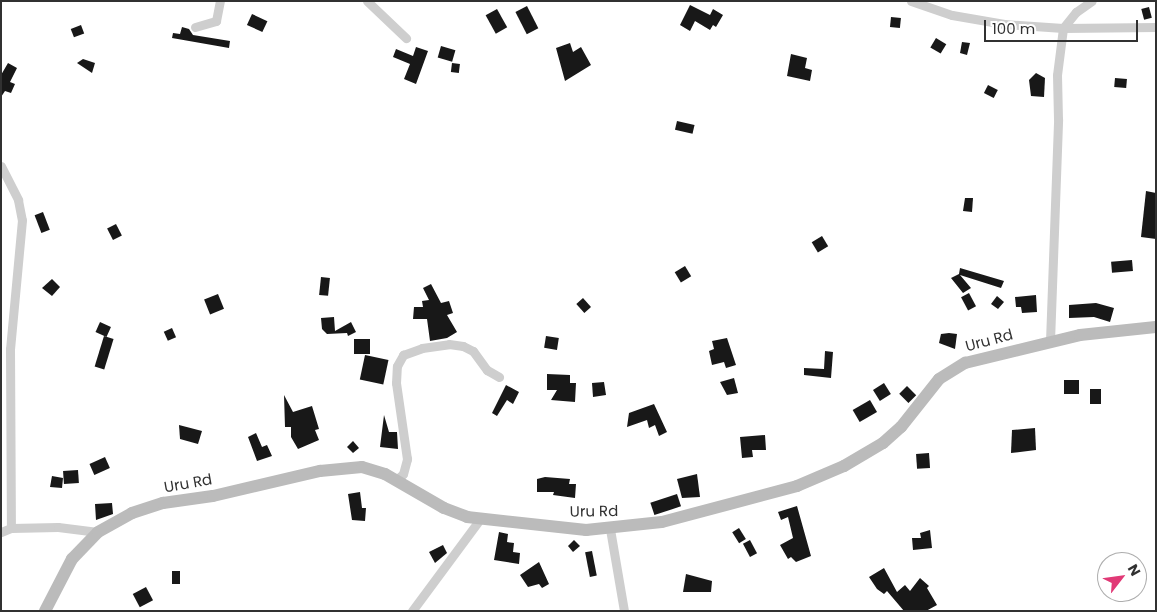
<!DOCTYPE html>
<html>
<head>
<meta charset="utf-8">
<style>
	body { margin:0 }
	#map { position:relative; width:1157px; height:612px; overflow:hidden; background:#fff; font-family:Poppins,sans-serif }
	div>[style] { position:absolute }
	.building>* { inset:0; background:#181818; transform-origin:0 0 }
	.street>* { height:9px; margin:-4.5px; padding:0 4.5px; transform-origin:4.5px; border-radius:4.5px; background:#cecece }
	.secondary>* { height:12px; margin:-6px; padding:0 6px; transform-origin:6px; border-radius:6px; background:#bbb }
	span { translate:-50% -50%; white-space:nowrap; text-align:center; line-height:1.15; -webkit-text-stroke:5px #fff; paint-order:stroke }
	.street-label { font-size:15px; color:#313131 }
	.frame { position:absolute; inset:0; border:2px solid #313131; pointer-events:none }
	.north { position:absolute; left:1097px; top:552px; width:50px; height:50px; box-sizing:border-box; background:#fff; border:1px solid #adadad; border-radius:50%; rotate:60deg; font-size:14px; font-weight:700; line-height:20px; text-align:center; color:#313131 }
	.north::after { content:''; display:block; margin:auto; width:18px; height:22px; background:#e13976; clip-path:polygon(50% 0,100% 100%,50% 72%,0 100%) }
	.scale { position:absolute; left:984px; top:20px; width:154px; height:22px; box-sizing:border-box; border:2px solid #313131; border-top:0; padding-left:6px; font-size:15px; line-height:18px; white-space:nowrap; color:#313131; -webkit-text-stroke:4px #fff; paint-order:stroke }
</style>
</head>
<body>
<div id="map">
	<div class="building">
		<div style="clip-path:polygon(690px 5px,710px 15px,713px 9px,723px 15px,716px 27px,713px 25px,710px 30px,695px 21px,690px 31px,680px 25px)"></div>
		<div style="left:527px;top:6px;width:25px;height:13px;rotate:63deg"></div>
		<div style="left:1149px;top:7px;width:11px;height:8px;rotate:75deg"></div>
		<div style="left:497px;top:9px;width:21px;height:13px;rotate:61deg"></div>
		<div style="left:252px;top:14px;width:17px;height:12px;rotate:25deg"></div>
		<div style="left:891px;top:17px;width:10px;height:10px;rotate:6deg"></div>
		<div style="left:81px;top:25px;width:9px;height:11px;rotate:69deg"></div>
		<div style="clip-path:polygon(182px 27px,189px 29px,193px 35px,230px 41px,229px 48px,172px 38px,173px 33px,180px 34px)"></div>
		<div style="left:936px;top:38px;width:12px;height:11px;rotate:31deg"></div>
		<div style="clip-path:polygon(962px 42px,970px 43px,967px 55px,960px 53px)"></div>
		<div style="clip-path:polygon(570px 43px,573px 52px,581px 47px,591px 65px,565px 81px,556px 48px)"></div>
		<div style="left:441px;top:46px;width:15px;height:12px;rotate:16deg"></div>
		<div style="clip-path:polygon(416px 47px,428px 51px,416px 84px,404px 79px,410px 64px,393px 57px,396px 49px,413px 56px)"></div>
		<div style="clip-path:polygon(791px 54px,807px 58px,805px 68px,812px 70px,810px 81px,787px 76px)"></div>
		<div style="clip-path:polygon(83px 59px,95px 63px,92px 73px,77px 63px)"></div>
		<div style="clip-path:polygon(8px 63px,17px 68px,10px 82px,15px 84px,11px 93px,5px 91px,1px 97px,1px 75px)"></div>
		<div style="left:452px;top:63px;width:8px;height:9px;rotate:7deg"></div>
		<div style="clip-path:polygon(1036px 73px,1045px 78px,1044px 97px,1031px 96px,1029px 80px)"></div>
		<div style="left:1115px;top:78px;width:12px;height:9px;rotate:5deg"></div>
		<div style="left:988px;top:85px;width:11px;height:9px;rotate:27deg"></div>
		<div style="left:677px;top:121px;width:18px;height:9px;rotate:13deg"></div>
		<div style="clip-path:polygon(1146px 191px,1156px 193px,1156px 239px,1141px 237px)"></div>
		<div style="clip-path:polygon(965px 198px,973px 198px,972px 212px,963px 211px)"></div>
		<div style="left:43px;top:212px;width:19px;height:9px;rotate:69deg"></div>
		<div style="left:116px;top:224px;width:13px;height:10px;rotate:63deg"></div>
		<div style="left:822px;top:236px;width:12px;height:12px;rotate:59deg"></div>
		<div style="left:1132px;top:260px;width:11px;height:21px;rotate:85deg"></div>
		<div style="left:685px;top:266px;width:12px;height:12px;rotate:59deg"></div>
		<div style="clip-path:polygon(960px 268px,1004px 281px,1001px 288px,960px 275px,971px 288px,963px 293px,951px 278px,959px 274px)"></div>
		<div style="left:321px;top:277px;width:9px;height:18px;rotate:6deg"></div>
		<div style="clip-path:polygon(52px 279px,60px 287px,52px 296px,42px 288px)"></div>
		<div style="clip-path:polygon(431px 284px,441px 303px,449px 301px,453px 313px,447px 315px,457px 332px,447px 338px,430px 341px,427px 319px,413px 319px,414px 307px,423px 307px,422px 301px,429px 300px,423px 288px)"></div>
		<div style="left:969px;top:293px;width:15px;height:9px;rotate:62deg"></div>
		<div style="left:218px;top:294px;width:16px;height:15px;rotate:68deg"></div>
		<div style="clip-path:polygon(1036px 295px,1037px 312px,1022px 313px,1021px 307px,1016px 307px,1015px 297px)"></div>
		<div style="clip-path:polygon(997px 296px,1004px 302px,998px 309px,991px 304px)"></div>
		<div style="left:583px;top:298px;width:12px;height:9px;rotate:48deg"></div>
		<div style="clip-path:polygon(1096px 303px,1114px 308px,1110px 322px,1094px 317px,1069px 318px,1069px 305px)"></div>
		<div style="clip-path:polygon(334px 317px,335px 331px,351px 322px,356px 332px,348px 336px,347px 333px,327px 334px,322px 329px,321px 318px)"></div>
		<div style="left:100px;top:322px;width:12px;height:11px;rotate:24deg"></div>
		<div style="left:172px;top:328px;width:10px;height:9px;rotate:66deg"></div>
		<div style="clip-path:polygon(949px 333px,957px 334px,955px 349px,939px 343px,941px 334px)"></div>
		<div style="left:104px;top:336px;width:10px;height:32px;rotate:17deg"></div>
		<div style="left:546px;top:336px;width:13px;height:12px;rotate:9deg"></div>
		<div style="clip-path:polygon(727px 338px,736px 365px,726px 368px,724px 362px,712px 365px,709px 351px,714px 349px,712px 341px)"></div>
		<div style="left:354px;top:339px;width:16px;height:15px"></div>
		<div style="clip-path:polygon(825px 351px,833px 352px,831px 378px,804px 375px,804px 368px,824px 369px)"></div>
		<div style="left:365px;top:355px;width:24px;height:25px;rotate:12deg"></div>
		<div style="clip-path:polygon(547px 374px,570px 375px,570px 383px,576px 383px,575px 402px,551px 400px,557px 390px,547px 390px)"></div>
		<div style="clip-path:polygon(734px 378px,738px 393px,727px 395px,720px 382px)"></div>
		<div style="left:1064px;top:380px;width:15px;height:14px"></div>
		<div style="clip-path:polygon(604px 382px,606px 395px,593px 397px,592px 383px)"></div>
		<div style="left:884px;top:383px;width:13px;height:13px;rotate:58deg"></div>
		<div style="clip-path:polygon(506px 385px,519px 392px,513px 404px,507px 400px,497px 416px,492px 413px)"></div>
		<div style="left:907px;top:386px;width:13px;height:11px;rotate:45deg"></div>
		<div style="left:1090px;top:389px;width:11px;height:15px"></div>
		<div style="clip-path:polygon(284px 395px,293px 412px,312px 406px,319px 429px,315px 430px,319px 440px,298px 449px,291px 437px,291px 427px,285px 427px)"></div>
		<div style="left:870px;top:400px;width:14px;height:20px;rotate:60deg"></div>
		<div style="clip-path:polygon(654px 404px,667px 432px,659px 436px,655px 425px,649px 428px,647px 420px,627px 427px,629px 413px)"></div>
		<div style="clip-path:polygon(384px 415px,389px 432px,397px 432px,398px 449px,380px 447px)"></div>
		<div style="clip-path:polygon(179px 425px,202px 431px,198px 444px,180px 439px)"></div>
		<div style="clip-path:polygon(1035px 428px,1036px 450px,1011px 453px,1012px 430px)"></div>
		<div style="clip-path:polygon(256px 433px,262px 447px,267px 445px,272px 456px,257px 461px,248px 437px)"></div>
		<div style="clip-path:polygon(765px 435px,766px 450px,752px 450px,753px 457px,742px 458px,740px 437px)"></div>
		<div style="clip-path:polygon(353px 441px,359px 448px,353px 453px,347px 447px)"></div>
		<div style="left:929px;top:453px;width:15px;height:13px;rotate:86deg"></div>
		<div style="left:105px;top:457px;width:12px;height:17px;rotate:66deg"></div>
		<div style="left:78px;top:470px;width:13px;height:15px;rotate:86deg"></div>
		<div style="clip-path:polygon(697px 474px,700px 497px,682px 498px,677px 479px)"></div>
		<div style="clip-path:polygon(52px 476px,63px 478px,62px 488px,50px 487px)"></div>
		<div style="clip-path:polygon(545px 477px,570px 479px,569px 484px,576px 484px,575px 498px,553px 495px,554px 492px,537px 492px,537px 479px)"></div>
		<div style="clip-path:polygon(360px 492px,362px 508px,366px 508px,365px 521px,352px 520px,348px 494px)"></div>
		<div style="left:677px;top:494px;width:13px;height:28px;rotate:72deg"></div>
		<div style="clip-path:polygon(112px 503px,113px 514px,96px 520px,95px 504px)"></div>
		<div style="clip-path:polygon(797px 506px,811px 556px,796px 562px,791px 557px,788px 559px,780px 545px,793px 538px,788px 517px,781px 520px,778px 512px)"></div>
		<div style="left:739px;top:528px;width:13px;height:8px;rotate:58deg"></div>
		<div style="clip-path:polygon(930px 530px,932px 548px,913px 550px,912px 538px,921px 538px,920px 533px)"></div>
		<div style="clip-path:polygon(499px 532px,508px 534px,507px 542px,514px 543px,513px 552px,520px 553px,519px 564px,494px 560px)"></div>
		<div style="clip-path:polygon(574px 540px,580px 546px,573px 552px,568px 546px)"></div>
		<div style="left:750px;top:540px;width:15px;height:8px;rotate:62deg"></div>
		<div style="clip-path:polygon(443px 545px,447px 553px,435px 563px,429px 552px)"></div>
		<div style="left:592px;top:551px;width:25px;height:7px;rotate:79deg"></div>
		<div style="clip-path:polygon(539px 562px,549px 584px,542px 588px,539px 584px,528px 587px,520px 575px)"></div>
		<div style="clip-path:polygon(884px 568px,897px 592px,905px 585px,910px 591px,920px 578px,929px 586px,927px 588px,937px 605px,926px 611px,904px 611px,887px 591px,884px 594px,877px 589px,869px 577px)"></div>
		<div style="left:172px;top:571px;width:8px;height:13px"></div>
		<div style="clip-path:polygon(686px 574px,712px 581px,711px 592px,683px 592px)"></div>
		<div style="left:146px;top:587px;width:15px;height:15px;rotate:62deg"></div>
	</div>
	<div class="street">
		<div style="left:367px;top:1px;width:54px;rotate:43.5deg"></div>
		<div style="left:911px;top:1px;width:43px;rotate:18.9deg"></div>
		<div style="left:952px;top:15px;width:53px;rotate:9.8deg"></div>
		<div style="left:1004px;top:24px;width:59px;rotate:3.9deg"></div>
		<div style="left:1063px;top:28px;width:93px;rotate:-0.6deg"></div>
		<div style="left:195px;top:27px;width:22px;rotate:-16deg"></div>
		<div style="left:216px;top:21px;width:20px;rotate:-79deg"></div>
		<div style="left:1px;top:166px;width:38px;rotate:63deg"></div>
		<div style="left:18px;top:200px;width:20px;rotate:79deg"></div>
		<div style="left:22px;top:220px;width:130px;rotate:95.3deg"></div>
		<div style="left:10px;top:349px;width:179px;rotate:89.7deg"></div>
		<div style="left:1050px;top:341px;width:222px;rotate:-87.9deg"></div>
		<div style="left:1058px;top:119px;width:44px;rotate:-91.3deg"></div>
		<div style="left:1057px;top:75px;width:47px;rotate:-82.7deg"></div>
		<div style="left:1063px;top:28px;width:21px;rotate:-51deg"></div>
		<div style="left:1076px;top:12px;width:19px;rotate:-35deg"></div>
		<div style="left:396px;top:480px;width:9px;rotate:-41deg"></div>
		<div style="left:403px;top:474px;width:16px;rotate:-75deg"></div>
		<div style="left:407px;top:459px;width:77px;rotate:-98.2deg"></div>
		<div style="left:396px;top:383px;width:17px;rotate:-87deg"></div>
		<div style="left:397px;top:366px;width:13px;rotate:-61deg"></div>
		<div style="left:403px;top:355px;width:20px;rotate:-20deg"></div>
		<div style="left:422px;top:348px;width:27px;rotate:-8deg"></div>
		<div style="left:449px;top:344px;width:14px;rotate:8deg"></div>
		<div style="left:463px;top:346px;width:11px;rotate:27deg"></div>
		<div style="left:473px;top:351px;width:24px;rotate:54deg"></div>
		<div style="left:487px;top:370px;width:14px;rotate:30deg"></div>
		<div style="left:610px;top:529px;width:83px;rotate:80.3deg"></div>
		<div style="left:1px;top:532px;width:11px;rotate:-22deg"></div>
		<div style="left:11px;top:528px;width:47px;rotate:-1.2deg"></div>
		<div style="left:58px;top:527px;width:40px;rotate:7.1deg"></div>
		<div style="left:412px;top:611px;width:114px;rotate:-53.5deg"></div>
	</div>
	<div class="secondary">
		<div style="left:45px;top:611px;width:59px;rotate:-62.6deg"></div>
		<div style="left:72px;top:559px;width:37px;rotate:-46deg"></div>
		<div style="left:98px;top:532px;width:39px;rotate:-29deg"></div>
		<div style="left:132px;top:513px;width:33px;rotate:-18deg"></div>
		<div style="left:163px;top:503px;width:50px;rotate:-8deg"></div>
		<div style="left:213px;top:496px;width:110px;rotate:-13.2deg"></div>
		<div style="left:320px;top:471px;width:42px;rotate:-5.4deg"></div>
		<div style="left:362px;top:467px;width:24px;rotate:17deg"></div>
		<div style="left:385px;top:474px;width:68px;rotate:30deg"></div>
		<div style="left:444px;top:508px;width:25px;rotate:21deg"></div>
		<div style="left:467px;top:517px;width:120px;rotate:6.2deg"></div>
		<div style="left:586px;top:530px;width:76px;rotate:-6deg"></div>
		<div style="left:662px;top:522px;width:140px;rotate:-14.9deg"></div>
		<div style="left:797px;top:486px;width:51px;rotate:-23.1deg"></div>
		<div style="left:844px;top:466px;width:45px;rotate:-30.5deg"></div>
		<div style="left:883px;top:443px;width:24px;rotate:-42deg"></div>
		<div style="left:901px;top:427px;width:61px;rotate:-51.6deg"></div>
		<div style="left:939px;top:379px;width:31px;rotate:-32deg"></div>
		<div style="left:965px;top:363px;width:118px;rotate:-13.7deg"></div>
		<div style="left:1080px;top:335px;width:76px;rotate:-6deg"></div>
	</div>
	<div class="street-label">
		<span style="left:989px;top:340px;rotate:-15deg">Uru Rd</span>
		<span style="left:188px;top:483px;rotate:-10deg">Uru Rd</span>
		<span style="left:594px;top:511px;rotate:-1deg">Uru Rd</span>
	</div>
	<div class="frame"></div>
	<div class="north">N</div>
	<div class="scale">100 m</div>
</div>
</body>
</html>
